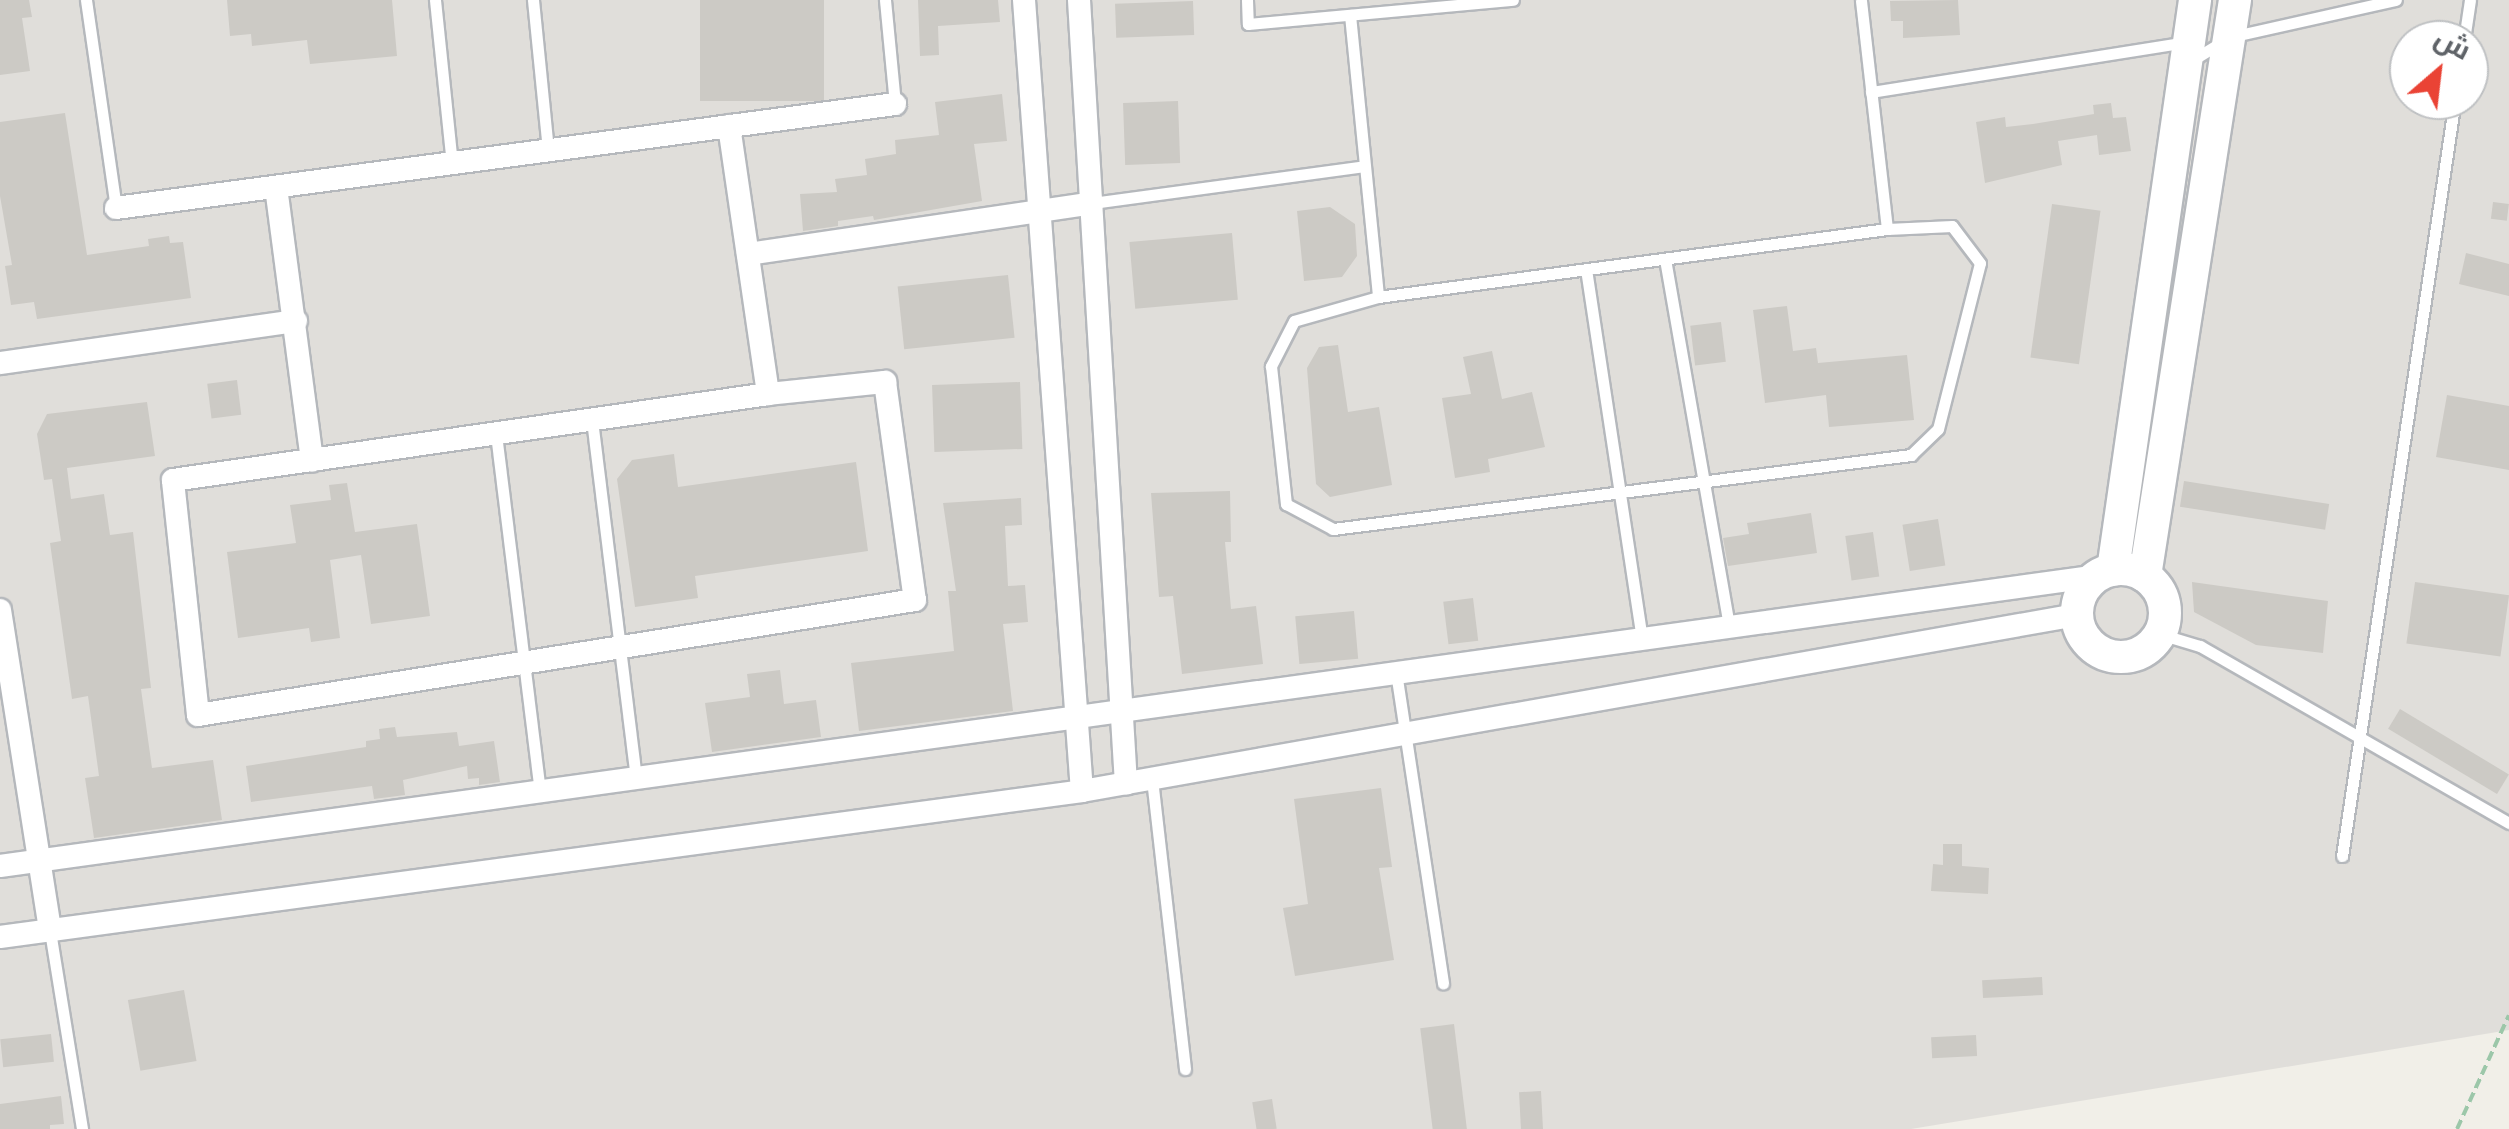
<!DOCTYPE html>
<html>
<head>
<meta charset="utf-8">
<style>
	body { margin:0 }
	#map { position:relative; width:2509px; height:1129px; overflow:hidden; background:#f1efe8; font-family:"Sofia Sans Condensed",Cairo,sans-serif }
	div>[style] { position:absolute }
	.industrial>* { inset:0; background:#e0deda }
	.building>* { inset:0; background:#cccac5; transform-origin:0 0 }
	.path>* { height:4px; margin-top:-2px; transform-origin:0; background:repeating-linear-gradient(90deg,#9cc7a9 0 10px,transparent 0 15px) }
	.roads { filter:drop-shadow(2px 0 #b5b8bc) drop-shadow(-2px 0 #b5b8bc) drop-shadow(0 2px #b5b8bc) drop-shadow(0 -2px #b5b8bc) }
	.lane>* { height:11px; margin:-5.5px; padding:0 5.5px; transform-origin:5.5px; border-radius:5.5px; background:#fff }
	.street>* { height:22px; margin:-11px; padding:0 11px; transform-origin:11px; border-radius:11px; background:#fff }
	.secondary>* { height:32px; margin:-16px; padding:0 16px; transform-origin:16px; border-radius:16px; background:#fff }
	.secondary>.ring { margin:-16px; padding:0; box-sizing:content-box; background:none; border:32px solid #fff; border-radius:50% }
	span { translate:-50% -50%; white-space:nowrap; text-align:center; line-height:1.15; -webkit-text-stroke:9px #fff; paint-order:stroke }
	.north { position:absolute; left:2389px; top:20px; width:100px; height:100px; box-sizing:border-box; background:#fff; border:2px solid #bfc1c3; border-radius:50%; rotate:28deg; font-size:28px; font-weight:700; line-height:40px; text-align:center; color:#5f6368 }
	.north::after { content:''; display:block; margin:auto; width:35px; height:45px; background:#ea4335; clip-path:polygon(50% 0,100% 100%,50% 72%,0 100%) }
</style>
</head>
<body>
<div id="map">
	<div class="industrial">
		<div style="clip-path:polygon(evenodd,0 0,2509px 0,2509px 1030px,1911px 1129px,0 1129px,0 0,2409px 40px,2469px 40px,2469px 100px,2409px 100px,2409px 40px)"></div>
	</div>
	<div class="building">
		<div style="clip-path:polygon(0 0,29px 0,32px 17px,22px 18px,30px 71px,0 75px)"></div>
		<div style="clip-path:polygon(227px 0,392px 0,397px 56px,310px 64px,307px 40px,252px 46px,251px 34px,230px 36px)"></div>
		<div style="left:700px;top:0;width:124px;height:101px"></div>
		<div style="clip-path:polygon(918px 0,998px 0,1000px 22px,938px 26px,939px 55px,920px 56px)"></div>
		<div style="clip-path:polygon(1958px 0,1960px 35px,1903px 38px,1903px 21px,1891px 21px,1890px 1px)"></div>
		<div style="left:1193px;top:1px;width:34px;height:78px;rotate:88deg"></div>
		<div style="clip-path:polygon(1002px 94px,1007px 141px,974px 144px,982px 201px,874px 220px,873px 216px,838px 221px,838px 226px,803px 231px,800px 194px,837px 192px,835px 179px,867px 175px,865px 159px,896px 154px,895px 140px,939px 135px,935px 102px)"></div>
		<div style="left:1178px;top:101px;width:62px;height:55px;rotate:88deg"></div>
		<div style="clip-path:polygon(2111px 103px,2113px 118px,2126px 117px,2131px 151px,2099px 155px,2097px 135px,2058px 141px,2062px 165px,1985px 183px,1976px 122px,2005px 117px,2006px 127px,2033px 124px,2094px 114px,2093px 105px)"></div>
		<div style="clip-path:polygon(65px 113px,87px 255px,149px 246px,148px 239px,169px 236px,170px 243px,183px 242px,191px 298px,37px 319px,34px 302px,11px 305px,5px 266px,12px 265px,0 196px,0 122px)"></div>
		<div style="left:2493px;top:202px;width:16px;height:17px;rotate:7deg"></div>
		<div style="left:2052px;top:204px;width:49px;height:155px;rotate:8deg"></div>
		<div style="clip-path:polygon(1330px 207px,1355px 224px,1357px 256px,1342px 277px,1304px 281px,1297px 211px)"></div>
		<div style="left:1232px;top:233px;width:67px;height:103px;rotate:85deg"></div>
		<div style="clip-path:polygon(2466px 253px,2509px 264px,2509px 296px,2459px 284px)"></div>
		<div style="left:1008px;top:275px;width:63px;height:111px;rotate:84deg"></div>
		<div style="clip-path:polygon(1787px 306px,1793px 351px,1816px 348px,1818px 363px,1907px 355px,1914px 420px,1829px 427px,1826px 395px,1765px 403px,1753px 310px)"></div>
		<div style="left:1721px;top:322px;width:40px;height:31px;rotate:83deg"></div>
		<div style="clip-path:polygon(1338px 345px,1348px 412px,1379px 407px,1392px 485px,1330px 497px,1316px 484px,1307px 368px,1319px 347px)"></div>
		<div style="clip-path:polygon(1492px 351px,1502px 399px,1532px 392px,1545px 447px,1488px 459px,1490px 472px,1455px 478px,1442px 398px,1471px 394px,1463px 357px)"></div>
		<div style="left:237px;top:380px;width:35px;height:30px;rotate:83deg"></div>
		<div style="left:1020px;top:382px;width:67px;height:88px;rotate:88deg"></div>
		<div style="clip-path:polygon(2447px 395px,2509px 406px,2509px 470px,2436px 457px)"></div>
		<div style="clip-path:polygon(147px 402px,155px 456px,67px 468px,71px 499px,104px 494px,110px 535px,133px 532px,151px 688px,141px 689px,152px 768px,213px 760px,222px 820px,94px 838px,85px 778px,99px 776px,88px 696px,72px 699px,50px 543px,61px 541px,52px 479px,44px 480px,37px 434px,47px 414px)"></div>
		<div style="clip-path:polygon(674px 454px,678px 487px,856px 462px,868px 551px,695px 576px,698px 598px,635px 607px,617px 479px,632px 460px)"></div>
		<div style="left:2184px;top:481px;width:147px;height:26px;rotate:9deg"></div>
		<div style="clip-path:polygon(347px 483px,355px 532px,417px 524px,430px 616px,371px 624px,361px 555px,330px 560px,340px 638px,311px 642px,309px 628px,238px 638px,227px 552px,296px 543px,290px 505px,331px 500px,329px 485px)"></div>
		<div style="clip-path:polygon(1230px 491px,1231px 542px,1225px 542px,1231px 609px,1256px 606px,1263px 664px,1182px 674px,1173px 596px,1159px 597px,1151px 493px)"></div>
		<div style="clip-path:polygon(1021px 498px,1022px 525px,1005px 526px,1008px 586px,1025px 585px,1028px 622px,1003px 624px,1013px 711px,859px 731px,851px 663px,954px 651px,948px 591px,956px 591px,943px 503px)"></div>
		<div style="clip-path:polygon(1811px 513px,1817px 553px,1728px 566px,1723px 538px,1749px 534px,1747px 523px)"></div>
		<div style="left:1938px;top:519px;width:47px;height:36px;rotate:81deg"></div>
		<div style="left:1873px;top:532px;width:45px;height:28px;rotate:82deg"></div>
		<div style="clip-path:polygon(2192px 582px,2328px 601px,2323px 653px,2256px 645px,2194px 612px)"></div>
		<div style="left:2415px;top:582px;width:95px;height:62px;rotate:8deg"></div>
		<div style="left:1473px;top:598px;width:43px;height:30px;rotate:83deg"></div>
		<div style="left:1354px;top:611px;width:48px;height:59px;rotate:85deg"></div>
		<div style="clip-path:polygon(780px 670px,784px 704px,816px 700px,821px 737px,712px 752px,705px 703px,750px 697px,747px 674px)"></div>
		<div style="left:2400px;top:709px;width:127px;height:23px;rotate:31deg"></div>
		<div style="clip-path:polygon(395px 727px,397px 737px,457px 732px,459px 746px,494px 741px,500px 782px,479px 785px,479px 778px,468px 779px,467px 766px,403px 780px,405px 795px,374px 799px,372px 786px,251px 802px,246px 766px,366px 747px,366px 741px,380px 739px,379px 729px)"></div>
		<div style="clip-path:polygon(1381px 788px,1392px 867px,1379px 868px,1394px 960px,1295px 976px,1283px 908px,1308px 904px,1294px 799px)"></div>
		<div style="clip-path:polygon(1943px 844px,1962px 844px,1962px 866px,1989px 868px,1988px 894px,1931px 891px,1933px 864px,1943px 865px)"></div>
		<div style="left:2042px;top:977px;width:18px;height:60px;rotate:87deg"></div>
		<div style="left:184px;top:990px;width:72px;height:57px;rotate:80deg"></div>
		<div style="left:1454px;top:1024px;width:106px;height:34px;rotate:83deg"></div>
		<div style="left:51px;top:1034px;width:28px;height:51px;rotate:84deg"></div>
		<div style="left:1976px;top:1035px;width:21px;height:45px;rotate:87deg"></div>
		<div style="left:1541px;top:1091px;width:38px;height:22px;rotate:87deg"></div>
		<div style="clip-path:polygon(61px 1096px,64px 1124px,50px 1125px,50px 1129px,0 1129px,0 1104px)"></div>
		<div style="left:1272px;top:1099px;width:30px;height:20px;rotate:81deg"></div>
	</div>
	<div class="path">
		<div style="left:2457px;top:1129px;width:125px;rotate:-65.5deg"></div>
	</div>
	<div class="roads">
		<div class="lane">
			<div style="left:86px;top:0;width:210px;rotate:81.8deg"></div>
			<div style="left:435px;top:0;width:165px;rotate:84.1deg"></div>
			<div style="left:533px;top:0;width:151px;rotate:84.3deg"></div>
			<div style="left:885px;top:0;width:104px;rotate:84.5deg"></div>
			<div style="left:1247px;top:0;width:24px;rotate:88deg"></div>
			<div style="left:1248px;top:24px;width:266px;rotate:-5.2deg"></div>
			<div style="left:1350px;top:15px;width:283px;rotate:84.3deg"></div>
			<div style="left:1378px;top:297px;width:514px;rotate:-7.61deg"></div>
			<div style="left:1887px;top:229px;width:230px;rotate:-96.5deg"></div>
			<div style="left:2464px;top:40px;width:40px;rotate:-81.5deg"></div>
			<div style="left:2191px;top:61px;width:46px;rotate:-31.6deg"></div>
			<div style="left:2230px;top:37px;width:170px;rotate:-12.6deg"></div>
			<div style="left:1871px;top:92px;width:318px;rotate:-9deg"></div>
			<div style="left:1092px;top:203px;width:275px;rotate:-7.7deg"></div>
			<div style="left:1665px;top:259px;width:374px;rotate:80.1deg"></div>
			<div style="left:1586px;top:269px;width:374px;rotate:81.4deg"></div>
			<div style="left:1378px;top:297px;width:87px;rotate:164.1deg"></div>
			<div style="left:1294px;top:321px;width:51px;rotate:117.1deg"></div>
			<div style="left:1271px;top:366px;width:139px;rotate:83.8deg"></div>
			<div style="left:1286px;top:504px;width:53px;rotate:28deg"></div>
			<div style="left:1333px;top:529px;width:583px;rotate:-7.3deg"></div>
			<div style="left:1911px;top:455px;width:37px;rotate:-44deg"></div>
			<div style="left:1938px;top:429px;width:171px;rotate:-75.8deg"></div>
			<div style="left:1980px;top:263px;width:46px;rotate:-127.1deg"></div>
			<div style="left:1952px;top:226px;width:65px;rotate:177.4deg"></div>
			<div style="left:592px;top:420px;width:360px;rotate:83deg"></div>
			<div style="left:496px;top:434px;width:359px;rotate:83deg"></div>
			<div style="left:2160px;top:634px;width:42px;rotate:16.7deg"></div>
			<div style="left:2200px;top:646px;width:356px;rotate:29.8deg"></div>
			<div style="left:1396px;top:672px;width:315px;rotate:81.4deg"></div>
			<div style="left:1152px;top:779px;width:292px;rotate:83.5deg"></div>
			<div style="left:2342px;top:856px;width:764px;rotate:-81.5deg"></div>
			<div style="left:50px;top:931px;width:201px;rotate:80.8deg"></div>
		</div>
		<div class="street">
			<div style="left:1024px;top:0;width:793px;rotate:85.81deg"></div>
			<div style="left:1079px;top:0;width:785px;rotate:86.57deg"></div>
			<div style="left:729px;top:126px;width:271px;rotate:81.7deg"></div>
			<div style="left:276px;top:187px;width:276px;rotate:82.5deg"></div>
			<div style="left:116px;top:208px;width:786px;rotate:-7.6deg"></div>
			<div style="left:748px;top:254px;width:348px;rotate:-8.4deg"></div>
			<div style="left:0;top:363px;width:299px;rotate:-8.1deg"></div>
			<div style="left:885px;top:382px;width:220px;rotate:82.2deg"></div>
			<div style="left:915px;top:600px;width:726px;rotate:170.89deg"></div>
			<div style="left:198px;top:715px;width:236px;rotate:-96.1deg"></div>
			<div style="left:173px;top:480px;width:601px;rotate:-8.22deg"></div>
			<div style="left:768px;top:394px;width:118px;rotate:-5.9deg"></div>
			<div style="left:0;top:610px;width:325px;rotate:81.1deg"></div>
			<div style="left:0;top:866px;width:2117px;rotate:-7.87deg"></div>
			<div style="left:0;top:937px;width:1092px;rotate:-7.68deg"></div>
			<div style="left:1082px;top:791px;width:1009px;rotate:-10.04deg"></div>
		</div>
		<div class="secondary">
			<div class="ring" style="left:2077px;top:569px;width:56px;height:56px"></div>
			<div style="left:2113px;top:570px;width:576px;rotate:-81.81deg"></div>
			<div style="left:2145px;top:576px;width:583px;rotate:-81.12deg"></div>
		</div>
	</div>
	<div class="north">ش</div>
</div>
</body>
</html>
